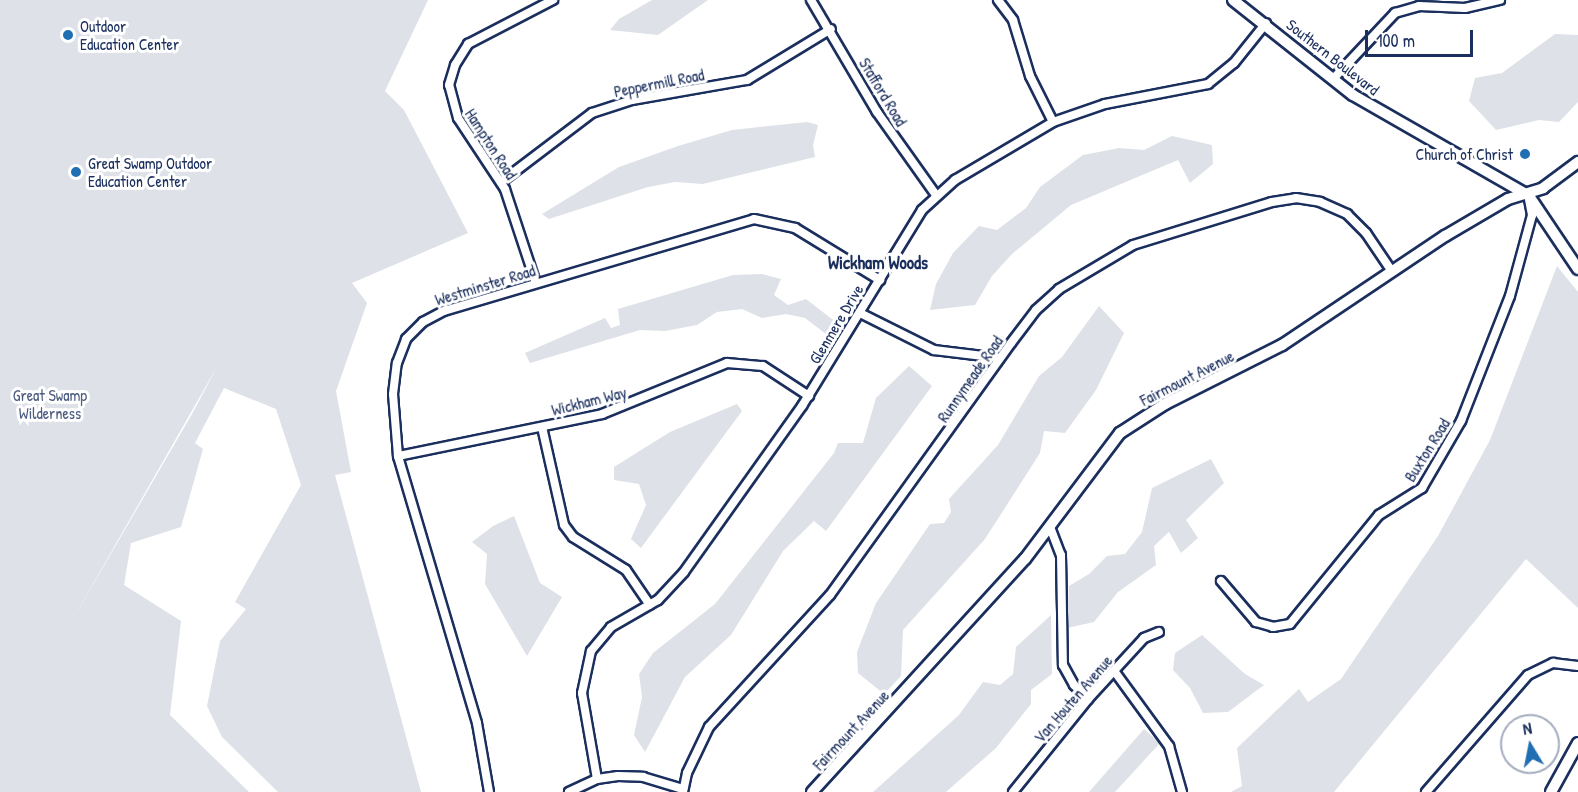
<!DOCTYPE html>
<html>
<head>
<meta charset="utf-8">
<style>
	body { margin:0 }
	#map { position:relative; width:1578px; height:792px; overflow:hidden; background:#fff; font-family:"Patrick Hand",sans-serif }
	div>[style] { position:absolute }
	.green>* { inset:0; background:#dee1e7 }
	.roads { filter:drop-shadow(2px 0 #1b2f5e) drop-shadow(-2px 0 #1b2f5e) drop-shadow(0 2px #1b2f5e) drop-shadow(0 -2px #1b2f5e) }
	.street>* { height:8px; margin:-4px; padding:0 4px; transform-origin:4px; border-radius:4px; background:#fff }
	.secondary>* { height:10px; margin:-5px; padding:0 5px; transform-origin:5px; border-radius:5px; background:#fff }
	.dots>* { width:16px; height:16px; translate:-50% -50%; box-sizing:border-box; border:3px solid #fff; border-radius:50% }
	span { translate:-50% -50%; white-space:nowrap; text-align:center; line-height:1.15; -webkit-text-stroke:6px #fff; paint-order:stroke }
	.poi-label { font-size:16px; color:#1b2f5e }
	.left { translate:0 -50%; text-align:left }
	.right { translate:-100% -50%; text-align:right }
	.street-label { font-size:16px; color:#1b2f5e }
	.park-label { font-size:16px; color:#4c5c80 }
	.neighbourhood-label { font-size:18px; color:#1b2f5e; font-weight:700 }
	.north { position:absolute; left:1500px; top:714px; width:60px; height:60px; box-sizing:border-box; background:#fff; border:2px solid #a4acbf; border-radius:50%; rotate:350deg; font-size:16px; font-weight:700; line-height:24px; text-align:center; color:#1b2f5e }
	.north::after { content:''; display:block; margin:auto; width:21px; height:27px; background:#1f6fb2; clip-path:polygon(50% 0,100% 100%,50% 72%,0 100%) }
	.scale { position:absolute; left:1365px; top:30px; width:108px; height:27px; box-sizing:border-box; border:3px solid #1b2f5e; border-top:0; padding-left:8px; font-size:18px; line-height:21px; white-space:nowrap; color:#1b2f5e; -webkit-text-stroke:4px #fff; paint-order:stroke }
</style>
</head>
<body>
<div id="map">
	<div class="green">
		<div style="clip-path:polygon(evenodd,0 0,428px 0,385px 91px,404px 110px,468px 233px,352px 283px,367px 303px,336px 391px,351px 472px,335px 475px,421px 792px,278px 792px,222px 737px,207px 706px,220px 641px,246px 609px,235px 602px,301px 485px,276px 409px,224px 388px,195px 443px,203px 449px,181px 527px,131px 543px,124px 585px,181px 621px,170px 715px,249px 792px,0 792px,0 0,218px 365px,192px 414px,69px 626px,218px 365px)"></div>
		<div style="clip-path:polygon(652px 0,708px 0,658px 35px,610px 30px,619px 19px)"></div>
		<div style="clip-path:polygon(1555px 34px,1578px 35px,1578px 102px,1559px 122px,1539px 120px,1496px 130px,1469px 101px,1475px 78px,1502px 73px)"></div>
		<div style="clip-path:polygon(807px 122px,818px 125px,813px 145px,815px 157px,703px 184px,675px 182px,648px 187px,549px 219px,542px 214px,619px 167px,678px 146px,732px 130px)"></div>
		<div style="clip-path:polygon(1172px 136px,1212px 145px,1213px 164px,1190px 183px,1178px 160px,1071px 205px,1012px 254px,992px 276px,975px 305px,930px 310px,936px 284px,953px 253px,979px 226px,997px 230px,1026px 208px,1040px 187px,1083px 155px,1119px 148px,1144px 150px)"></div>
		<div style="clip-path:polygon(1557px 266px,1578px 292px,1578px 608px,1526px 559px,1334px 792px,1231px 792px,1242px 786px,1237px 748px,1299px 689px,1308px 702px,1341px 679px,1438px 536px,1490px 440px)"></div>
		<div style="clip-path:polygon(762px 274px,781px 279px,774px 295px,788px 305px,806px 299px,837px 323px,831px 338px,805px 318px,786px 314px,762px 318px,742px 309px,717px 312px,697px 325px,665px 331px,640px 330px,530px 363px,525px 353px,605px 318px,611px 328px,620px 325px,618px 309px,733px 275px)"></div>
		<div style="clip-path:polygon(1099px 306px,1124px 333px,1096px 390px,1065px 433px,1044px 431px,1040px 453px,985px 539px,903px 630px,901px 676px,884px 694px,858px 673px,857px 652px,876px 603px,930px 524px,944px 523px,951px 512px,949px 499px,998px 445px,1039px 376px,1062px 357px)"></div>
		<div style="clip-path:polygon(909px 366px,932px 386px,826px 531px,814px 521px,783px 551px,731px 635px,685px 677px,645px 752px,634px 735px,642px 697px,639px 674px,653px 653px,715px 604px,834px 453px,838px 443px,863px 443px,876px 398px)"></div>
		<div style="clip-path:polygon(737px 404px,742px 411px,641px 548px,631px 539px,646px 505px,639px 484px,614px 480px,614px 467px,670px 432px)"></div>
		<div style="clip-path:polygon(1211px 459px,1224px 483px,1186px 520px,1198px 538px,1181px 553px,1169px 532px,1154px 546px,1156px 565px,1118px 592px,1094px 622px,1067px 628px,1069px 586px,1089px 574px,1107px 556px,1125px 554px,1142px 532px,1152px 488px)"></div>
		<div style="clip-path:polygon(514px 516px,540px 583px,562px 597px,527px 656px,485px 584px,487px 554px,472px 542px,493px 526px)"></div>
		<div style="clip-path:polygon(1051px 615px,1052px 674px,1031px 690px,1031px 704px,996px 748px,946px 792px,873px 792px,959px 715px,983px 682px,1000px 685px,1013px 674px,1016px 647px)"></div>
		<div style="clip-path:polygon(1202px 635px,1245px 674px,1264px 685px,1228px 712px,1203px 713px,1190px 688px,1173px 670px,1175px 653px)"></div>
		<div style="clip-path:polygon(1144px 729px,1160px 743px,1115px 792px,1089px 792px)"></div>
	</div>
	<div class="roads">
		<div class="street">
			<div style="left:811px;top:0;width:130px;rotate:59.5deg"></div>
			<div style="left:877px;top:112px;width:102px;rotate:54.6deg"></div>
			<div style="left:998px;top:0;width:25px;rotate:53deg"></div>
			<div style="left:1013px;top:20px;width:59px;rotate:73.1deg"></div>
			<div style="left:1030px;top:76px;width:51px;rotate:63.4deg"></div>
			<div style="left:1333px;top:79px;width:91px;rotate:-46.8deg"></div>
			<div style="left:1395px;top:13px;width:25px;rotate:-16deg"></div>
			<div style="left:1419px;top:6px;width:46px;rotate:2.5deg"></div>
			<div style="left:1465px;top:8px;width:36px;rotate:-13deg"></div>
			<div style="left:501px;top:182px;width:114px;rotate:-37.2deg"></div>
			<div style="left:592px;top:113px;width:42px;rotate:-18deg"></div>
			<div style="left:632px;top:100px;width:117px;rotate:-9.9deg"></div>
			<div style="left:747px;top:80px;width:98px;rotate:-31.3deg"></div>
			<div style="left:536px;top:283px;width:99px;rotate:-108.3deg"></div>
			<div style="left:505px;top:189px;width:85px;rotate:-123.5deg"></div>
			<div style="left:458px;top:118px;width:34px;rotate:-105deg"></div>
			<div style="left:449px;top:85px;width:21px;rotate:-73deg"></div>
			<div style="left:455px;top:65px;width:25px;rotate:-58deg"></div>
			<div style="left:468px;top:44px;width:96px;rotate:-27.4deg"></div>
			<div style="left:860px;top:313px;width:83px;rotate:26.6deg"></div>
			<div style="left:934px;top:350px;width:66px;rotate:6.9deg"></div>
			<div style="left:542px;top:427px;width:100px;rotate:77.3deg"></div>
			<div style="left:564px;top:525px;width:15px;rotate:53deg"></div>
			<div style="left:573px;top:537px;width:62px;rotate:31.9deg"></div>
			<div style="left:626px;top:570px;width:42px;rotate:55.6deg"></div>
			<div style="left:398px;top:456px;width:208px;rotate:-11.6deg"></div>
			<div style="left:602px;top:414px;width:135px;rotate:-22.2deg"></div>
			<div style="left:727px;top:363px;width:36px;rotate:5deg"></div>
			<div style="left:763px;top:366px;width:55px;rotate:33.1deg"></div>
			<div style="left:1050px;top:527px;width:30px;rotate:69deg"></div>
			<div style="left:1061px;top:555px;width:110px;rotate:89deg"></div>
			<div style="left:1063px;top:665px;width:23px;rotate:61deg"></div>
			<div style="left:1074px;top:685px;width:20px;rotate:45deg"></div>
			<div style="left:1221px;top:581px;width:54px;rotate:49.5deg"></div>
			<div style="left:1256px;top:622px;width:18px;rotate:16deg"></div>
			<div style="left:1273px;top:627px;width:17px;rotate:-10deg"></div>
			<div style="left:1290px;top:624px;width:141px;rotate:-50.8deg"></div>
			<div style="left:1379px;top:515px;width:51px;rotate:-32.1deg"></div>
			<div style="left:1422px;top:488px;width:78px;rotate:-59.8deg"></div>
			<div style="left:1461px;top:421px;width:134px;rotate:-68.6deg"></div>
			<div style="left:1510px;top:296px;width:84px;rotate:-74.8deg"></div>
			<div style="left:1532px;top:215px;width:15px;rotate:-101deg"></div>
			<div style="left:1115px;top:672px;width:92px;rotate:53.9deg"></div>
			<div style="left:1169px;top:746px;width:48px;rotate:74.2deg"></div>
			<div style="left:597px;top:779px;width:87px;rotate:-99.9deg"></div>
			<div style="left:582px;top:693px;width:43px;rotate:-77.9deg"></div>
			<div style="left:591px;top:651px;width:31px;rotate:-50deg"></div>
			<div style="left:611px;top:627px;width:54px;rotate:-29.9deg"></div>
			<div style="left:658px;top:600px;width:38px;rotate:-47deg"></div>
			<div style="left:684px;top:572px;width:204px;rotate:-54.6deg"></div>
			<div style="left:802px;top:406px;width:230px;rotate:-58.5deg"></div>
			<div style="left:922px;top:210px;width:45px;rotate:-42.3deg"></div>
			<div style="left:955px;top:180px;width:114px;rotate:-30.6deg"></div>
			<div style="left:1053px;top:122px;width:55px;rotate:-19.1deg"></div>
			<div style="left:1105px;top:104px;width:105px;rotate:-11deg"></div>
			<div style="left:1208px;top:84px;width:33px;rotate:-39deg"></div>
			<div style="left:1234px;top:63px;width:51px;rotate:-51.3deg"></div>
			<div style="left:489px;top:792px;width:70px;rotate:-99.9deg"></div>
			<div style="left:477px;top:723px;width:278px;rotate:-106.5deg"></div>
			<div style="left:398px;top:456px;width:62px;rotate:-94.6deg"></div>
			<div style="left:393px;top:394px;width:31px;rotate:-83deg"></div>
			<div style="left:397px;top:363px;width:26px;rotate:-69deg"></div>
			<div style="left:406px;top:339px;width:24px;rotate:-45deg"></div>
			<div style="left:423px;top:322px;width:24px;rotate:-28deg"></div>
			<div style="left:444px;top:311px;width:323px;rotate:-16.5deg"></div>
			<div style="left:754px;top:219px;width:42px;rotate:12.4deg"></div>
			<div style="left:795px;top:228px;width:100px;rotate:31.5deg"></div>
			<div style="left:569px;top:792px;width:31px;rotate:-25deg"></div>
			<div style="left:597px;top:779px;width:21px;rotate:-8deg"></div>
			<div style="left:618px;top:776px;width:25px;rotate:2deg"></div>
			<div style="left:643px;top:777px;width:42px;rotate:16.7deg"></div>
			<div style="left:683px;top:792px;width:19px;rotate:-78deg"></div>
			<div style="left:687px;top:773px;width:51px;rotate:-64.4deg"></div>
			<div style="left:709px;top:727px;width:179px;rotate:-47.5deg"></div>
			<div style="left:830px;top:595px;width:310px;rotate:-54.3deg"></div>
			<div style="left:1011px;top:343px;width:41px;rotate:-52.9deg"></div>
			<div style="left:1036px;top:310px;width:31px;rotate:-42deg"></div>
			<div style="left:1059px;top:289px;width:86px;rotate:-30.7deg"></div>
			<div style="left:1133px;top:245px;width:145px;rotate:-17.2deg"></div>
			<div style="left:1272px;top:202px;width:24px;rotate:-9deg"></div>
			<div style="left:1296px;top:198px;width:24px;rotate:9deg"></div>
			<div style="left:1320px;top:202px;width:30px;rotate:24deg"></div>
			<div style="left:1347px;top:214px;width:27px;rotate:45deg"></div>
			<div style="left:1366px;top:233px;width:45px;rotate:56deg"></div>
			<div style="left:1013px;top:792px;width:119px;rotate:-51.1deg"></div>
			<div style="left:1088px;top:699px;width:83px;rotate:-47.4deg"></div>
			<div style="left:1144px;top:638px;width:16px;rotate:-22deg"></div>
			<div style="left:1426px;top:792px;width:155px;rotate:-48.9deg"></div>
			<div style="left:1528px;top:675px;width:28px;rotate:-26deg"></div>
			<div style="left:1553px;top:663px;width:25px;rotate:7deg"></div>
		</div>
		<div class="secondary">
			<div style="left:1233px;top:0;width:153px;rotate:38.4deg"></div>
			<div style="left:1353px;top:95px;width:203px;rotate:29.8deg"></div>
			<div style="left:1529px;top:196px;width:88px;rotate:56.1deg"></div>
			<div style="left:812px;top:792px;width:316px;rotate:-47.6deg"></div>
			<div style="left:1025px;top:559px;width:158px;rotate:-53deg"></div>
			<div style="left:1120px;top:433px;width:54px;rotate:-32.8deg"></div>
			<div style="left:1165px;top:404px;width:131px;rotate:-26.8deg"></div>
			<div style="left:1282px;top:345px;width:196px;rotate:-33.8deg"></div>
			<div style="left:1445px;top:236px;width:73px;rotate:-30.4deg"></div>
			<div style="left:1508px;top:199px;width:37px;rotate:-17deg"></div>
			<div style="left:1543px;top:188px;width:44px;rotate:-36.6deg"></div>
			<div style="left:1551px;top:792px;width:56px;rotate:-61.1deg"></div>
		</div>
	</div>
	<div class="dots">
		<div style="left:68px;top:35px;background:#1f6fb2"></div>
		<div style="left:1525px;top:154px;background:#1f6fb2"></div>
		<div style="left:76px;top:172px;background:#1f6fb2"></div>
	</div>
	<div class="poi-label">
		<span class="left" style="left:80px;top:35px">Outdoor<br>Education Center</span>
		<span class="right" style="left:1513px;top:154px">Church of Christ</span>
		<span class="left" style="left:88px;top:172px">Great Swamp Outdoor<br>Education Center</span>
	</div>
	<div class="street-label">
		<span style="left:1333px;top:57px;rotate:38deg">Southern Boulevard</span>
		<span style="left:659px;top:83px;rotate:-11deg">Peppermill Road</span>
		<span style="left:883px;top:92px;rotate:59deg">Stafford Road</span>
		<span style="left:491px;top:144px;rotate:57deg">Hampton Road</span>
		<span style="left:485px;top:285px;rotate:-17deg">Westminster Road</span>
		<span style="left:836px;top:324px;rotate:-59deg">Glenmere Drive</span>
		<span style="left:1187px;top:378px;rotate:-27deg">Fairmount Avenue</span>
		<span style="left:970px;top:379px;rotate:-55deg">Runnymeade Road</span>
		<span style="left:589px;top:401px;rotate:-14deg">Wickham Way</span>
		<span style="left:1427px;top:450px;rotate:-58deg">Buxton Road</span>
		<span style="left:1073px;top:699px;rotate:-49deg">Van Houten Avenue</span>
		<span style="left:851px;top:730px;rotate:-47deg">Fairmount Avenue</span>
	</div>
	<div class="park-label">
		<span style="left:50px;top:404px">Great Swamp<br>Wilderness</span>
	</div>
	<div class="neighbourhood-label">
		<span style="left:878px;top:263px">Wickham Woods</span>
	</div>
	<div class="north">N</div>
	<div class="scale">100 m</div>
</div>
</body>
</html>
